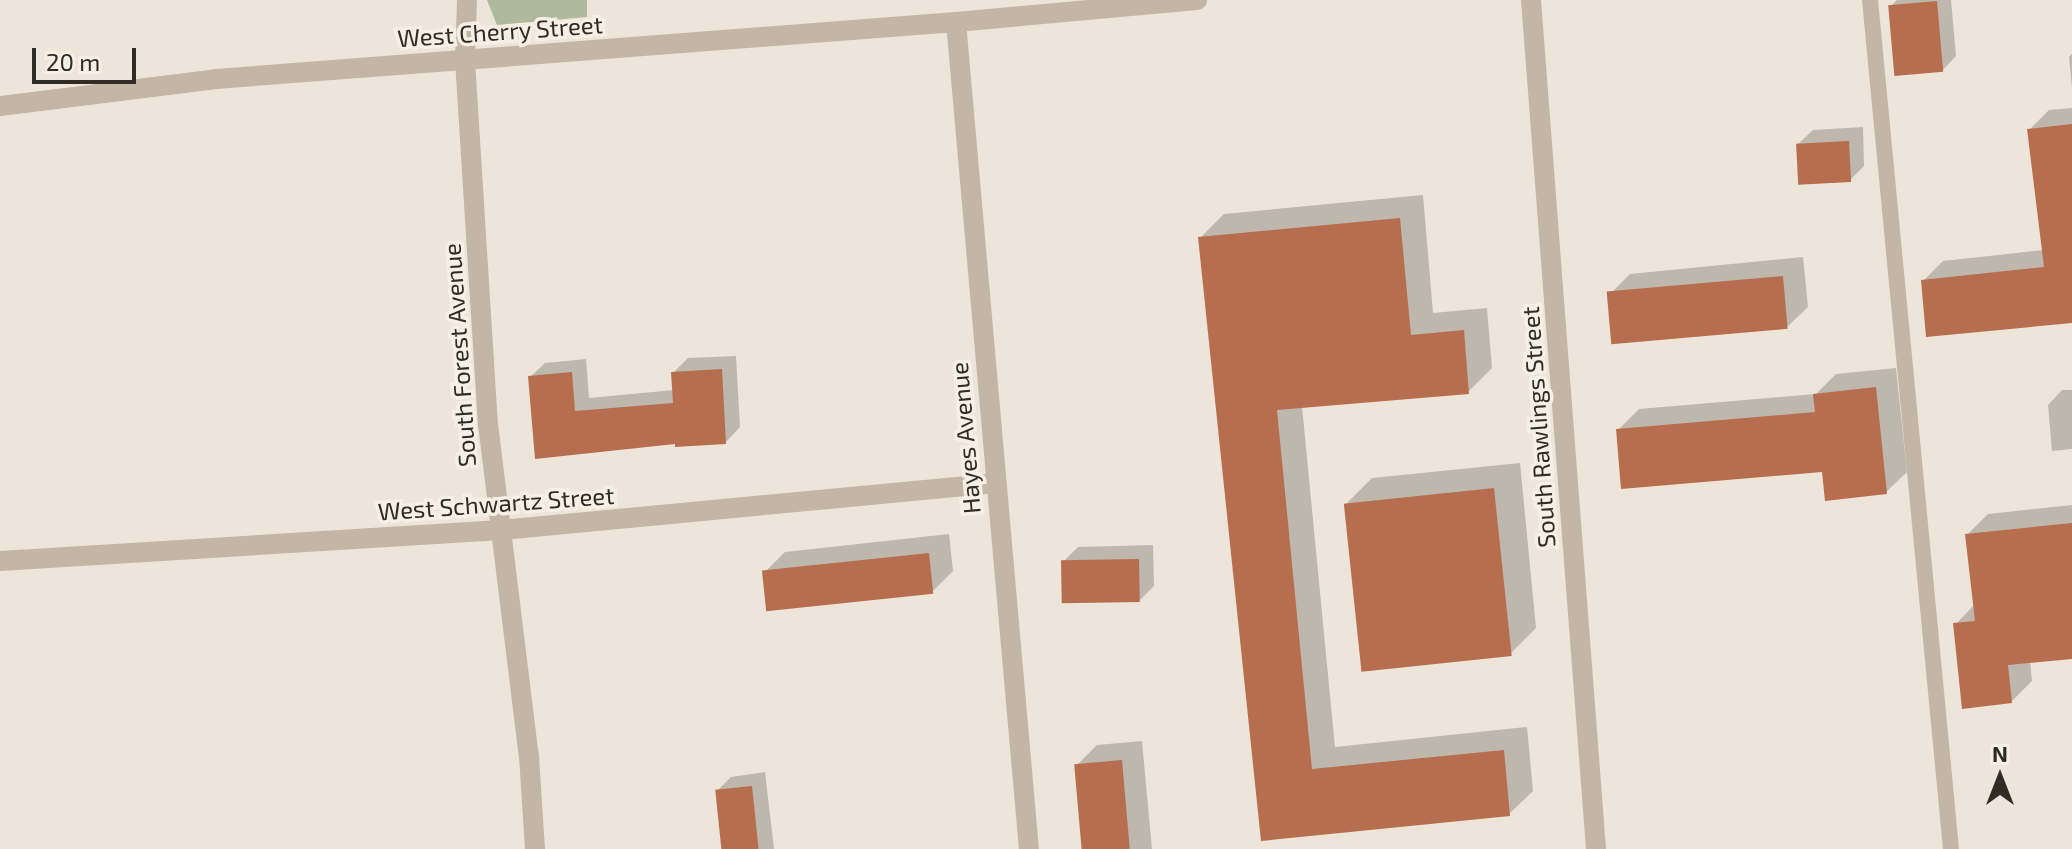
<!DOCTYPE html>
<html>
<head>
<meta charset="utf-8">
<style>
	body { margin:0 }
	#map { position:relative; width:2072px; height:849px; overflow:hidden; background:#ede5d9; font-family:"Exo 2",sans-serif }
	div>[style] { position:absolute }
	.green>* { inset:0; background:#aeba9b }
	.shadow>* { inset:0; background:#0003 }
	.building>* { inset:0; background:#b76e4e; transform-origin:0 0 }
	.service>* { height:16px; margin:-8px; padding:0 8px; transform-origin:8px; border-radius:8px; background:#c4b6a7 }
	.minor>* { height:20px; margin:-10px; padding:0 10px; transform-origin:10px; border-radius:10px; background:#c4b6a7 }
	span { translate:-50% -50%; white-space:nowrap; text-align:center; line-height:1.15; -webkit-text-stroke:7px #f6efe5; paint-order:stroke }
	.street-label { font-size:24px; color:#312b26 }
	.north { position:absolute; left:1960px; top:737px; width:80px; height:80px; -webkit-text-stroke:6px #f6efe5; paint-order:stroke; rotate:0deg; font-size:22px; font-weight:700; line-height:32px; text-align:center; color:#312b26 }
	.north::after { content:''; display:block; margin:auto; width:28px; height:36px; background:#312b26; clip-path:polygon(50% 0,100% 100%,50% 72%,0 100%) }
	.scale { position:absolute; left:32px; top:48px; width:104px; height:36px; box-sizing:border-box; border:4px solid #312b26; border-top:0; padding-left:10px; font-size:24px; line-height:28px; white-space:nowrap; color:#312b26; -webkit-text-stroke:6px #f6efe5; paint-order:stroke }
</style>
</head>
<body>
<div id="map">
	<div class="green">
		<div style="clip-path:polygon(487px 0,587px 0,587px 17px,497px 25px)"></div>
	</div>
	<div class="shadow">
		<div style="clip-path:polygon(1897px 0,1951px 0,1956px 56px,1942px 71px,1890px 7px)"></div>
		<div style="clip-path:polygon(2072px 54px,2072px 88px,2069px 57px)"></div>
		<div style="clip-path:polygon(2072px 108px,2072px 321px,1923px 281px,1943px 261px,2044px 250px,2029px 130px,2049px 110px)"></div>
		<div style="clip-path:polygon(1863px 127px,1864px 166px,1850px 180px,1798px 144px,1813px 130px)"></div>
		<div style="clip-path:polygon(1423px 195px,1433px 313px,1487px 308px,1492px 368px,1468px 392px,1302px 406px,1335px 747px,1527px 727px,1533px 791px,1509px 814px,1263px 839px,1200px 238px,1224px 214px)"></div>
		<div style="clip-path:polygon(1803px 257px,1808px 307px,1787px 327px,1609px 295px,1630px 274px)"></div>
		<div style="clip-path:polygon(736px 356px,740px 427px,726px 442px,677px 441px,537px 457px,530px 377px,545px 363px,586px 359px,589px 398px,674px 390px,673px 373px,688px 358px)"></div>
		<div style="clip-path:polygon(1896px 368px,1907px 472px,1886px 492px,1823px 470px,1618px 430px,1639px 409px,1816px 394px,1836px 374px)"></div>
		<div style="clip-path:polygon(2062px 390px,2072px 390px,2072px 449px,2052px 451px,2048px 405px)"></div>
		<div style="clip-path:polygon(1520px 463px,1536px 628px,1510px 654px,1346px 504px,1372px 478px)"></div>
		<div style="clip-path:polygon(2072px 505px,2072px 657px,2030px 661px,2032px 681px,2011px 702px,1956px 624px,1975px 604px,1967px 535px,1988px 514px)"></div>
		<div style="clip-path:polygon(949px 534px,953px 571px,932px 592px,764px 573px,785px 552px)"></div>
		<div style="clip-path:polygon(1153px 545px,1154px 586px,1140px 600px,1063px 562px,1078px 547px)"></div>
		<div style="clip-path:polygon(1142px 741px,1152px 849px,1084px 849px,1076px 766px,1097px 745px)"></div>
		<div style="clip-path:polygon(765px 772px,774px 849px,724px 849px,717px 791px,731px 777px)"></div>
	</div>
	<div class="building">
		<div style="left:1937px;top:1px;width:71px;height:49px;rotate:85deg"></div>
		<div style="clip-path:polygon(2072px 124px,2072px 323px,1926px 337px,1921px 280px,2044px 267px,2027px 129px)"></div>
		<div style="left:1849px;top:141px;width:41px;height:53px;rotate:87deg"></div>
		<div style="clip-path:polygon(1400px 218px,1411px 335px,1464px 330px,1469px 394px,1277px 410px,1312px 769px,1504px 750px,1510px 816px,1261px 841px,1198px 237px)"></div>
		<div style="left:1783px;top:276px;width:53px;height:177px;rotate:85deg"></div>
		<div style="clip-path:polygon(722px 369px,726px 444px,675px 447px,675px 444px,535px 459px,528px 376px,572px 372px,575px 411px,673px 403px,671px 372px)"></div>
		<div style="clip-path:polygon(1876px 387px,1887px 494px,1825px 501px,1822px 472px,1621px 489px,1616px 429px,1815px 412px,1813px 394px)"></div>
		<div style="left:1494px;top:488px;width:169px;height:151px;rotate:84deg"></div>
		<div style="clip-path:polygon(2072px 523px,2072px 659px,2008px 665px,2012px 703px,1962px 709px,1953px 623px,1975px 621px,1965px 534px)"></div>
		<div style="left:929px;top:553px;width:41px;height:168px;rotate:84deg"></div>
		<div style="left:1139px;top:559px;width:43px;height:78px;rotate:89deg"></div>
		<div style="left:1122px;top:760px;width:89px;height:48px;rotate:85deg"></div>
		<div style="left:752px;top:786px;width:63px;height:37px;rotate:84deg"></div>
	</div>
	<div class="service">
		<div style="left:1870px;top:0;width:853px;rotate:84.55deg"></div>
	</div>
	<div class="minor">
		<div style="left:467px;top:0;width:60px;rotate:91.9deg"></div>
		<div style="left:465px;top:60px;width:365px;rotate:86.4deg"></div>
		<div style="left:488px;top:424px;width:335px;rotate:83deg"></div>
		<div style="left:529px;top:756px;width:93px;rotate:86.3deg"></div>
		<div style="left:1531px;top:0;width:851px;rotate:85.62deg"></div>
		<div style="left:956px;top:22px;width:830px;rotate:84.96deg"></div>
		<div style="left:0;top:106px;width:218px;rotate:-7.1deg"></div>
		<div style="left:216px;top:79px;width:742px;rotate:-4.4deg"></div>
		<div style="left:956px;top:22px;width:242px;rotate:-5.2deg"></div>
		<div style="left:0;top:561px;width:502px;rotate:-3.54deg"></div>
		<div style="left:501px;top:530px;width:495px;rotate:-5.4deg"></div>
	</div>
	<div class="street-label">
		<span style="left:500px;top:31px;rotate:-4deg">West Cherry Street</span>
		<span style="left:459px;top:355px;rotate:-94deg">South Forest Avenue</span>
		<span style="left:1538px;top:427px;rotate:-94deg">South Rawlings Street</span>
		<span style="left:965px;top:438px;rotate:-95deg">Hayes Avenue</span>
		<span style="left:496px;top:503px;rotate:-4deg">West Schwartz Street</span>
	</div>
	<div class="north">N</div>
	<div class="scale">20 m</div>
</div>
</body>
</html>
